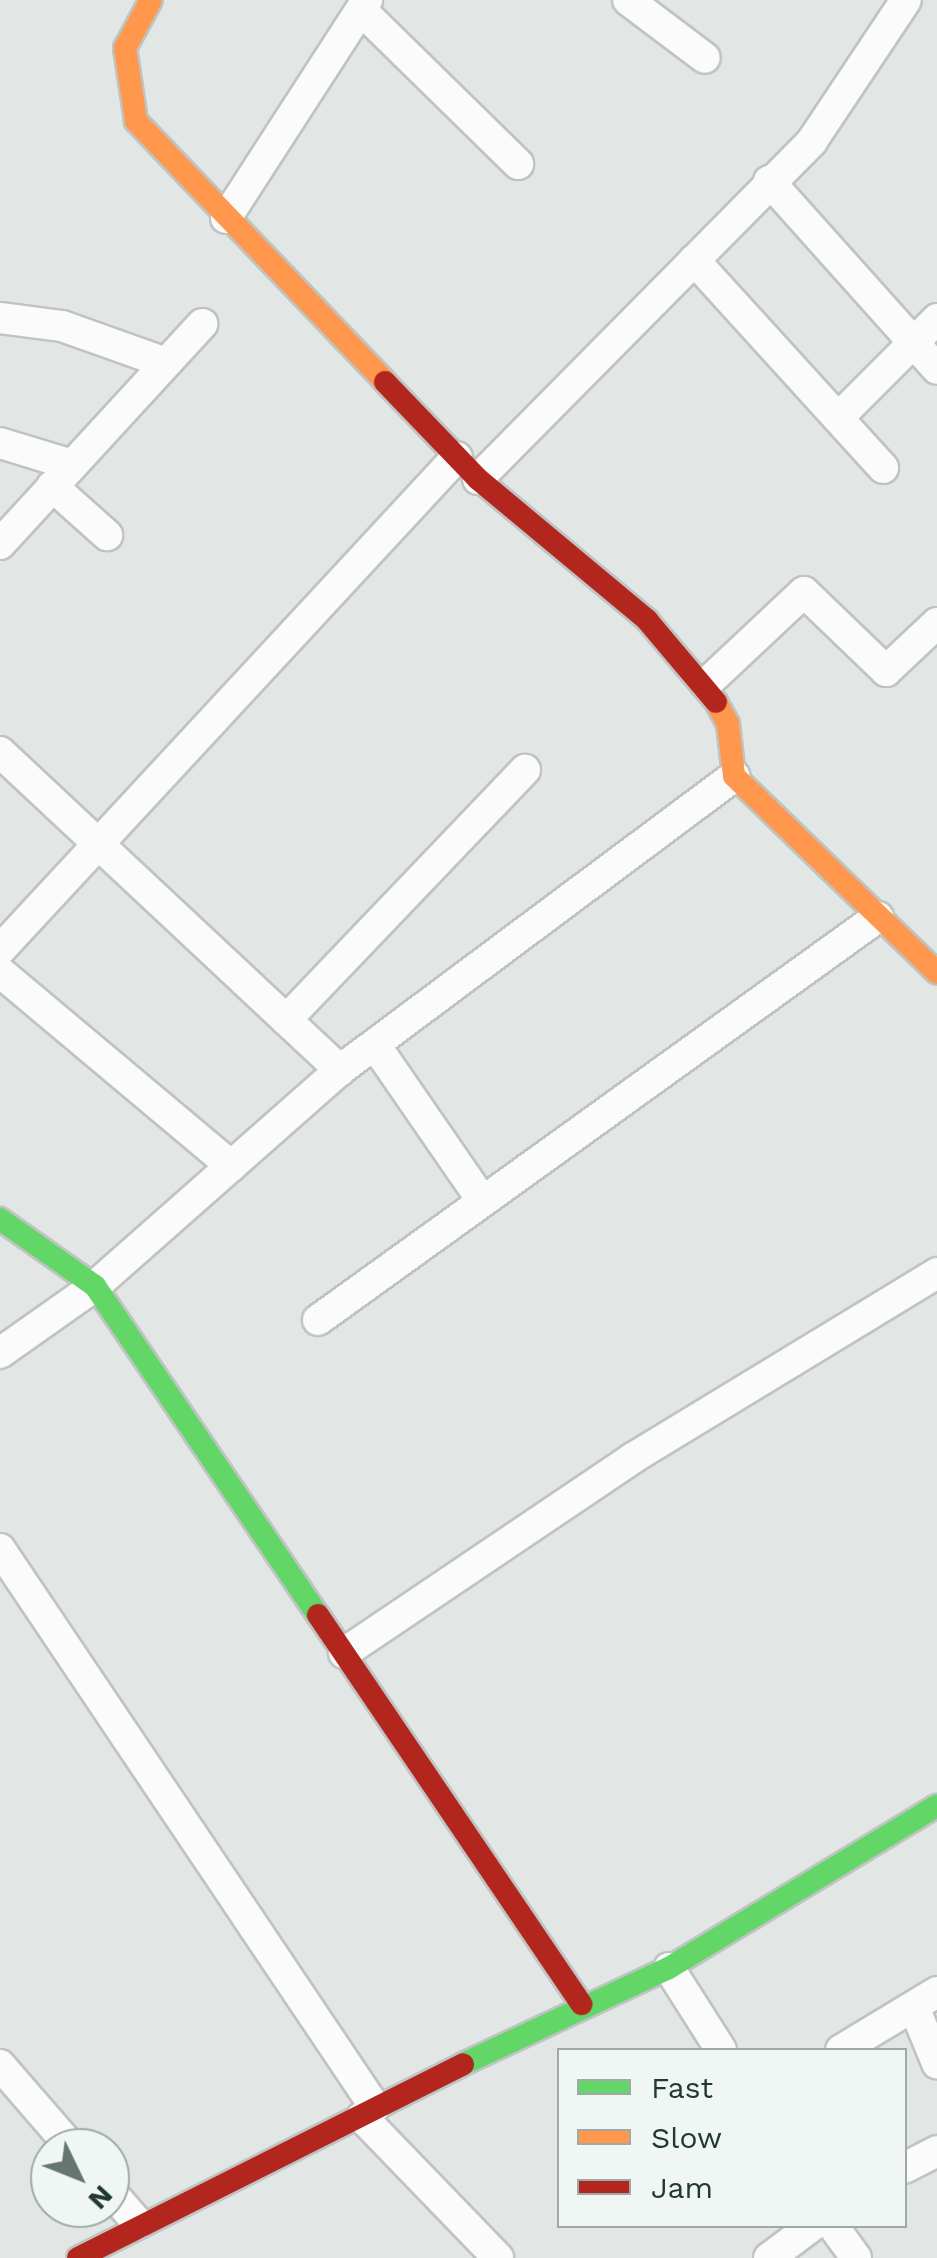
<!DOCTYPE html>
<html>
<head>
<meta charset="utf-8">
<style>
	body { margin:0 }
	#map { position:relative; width:937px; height:2258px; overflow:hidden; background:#e2e7e5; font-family:"Work Sans",sans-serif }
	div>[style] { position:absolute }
	.roads { filter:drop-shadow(2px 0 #bfc4c2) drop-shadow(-2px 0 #bfc4c2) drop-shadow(0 2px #bfc4c2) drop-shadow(0 -2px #bfc4c2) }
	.street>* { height:30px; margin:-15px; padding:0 15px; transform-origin:15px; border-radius:15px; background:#fbfbfb }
	.fast>* { height:22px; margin:-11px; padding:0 11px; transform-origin:11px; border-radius:11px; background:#63d668 }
	.slow>* { height:22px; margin:-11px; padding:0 11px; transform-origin:11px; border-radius:11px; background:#ff974d }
	.jam>* { height:22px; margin:-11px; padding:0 11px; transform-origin:11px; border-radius:11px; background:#b3261e }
	span { translate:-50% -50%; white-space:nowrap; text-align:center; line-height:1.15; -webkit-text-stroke:8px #f0f6f3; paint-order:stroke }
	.legend { position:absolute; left:557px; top:2048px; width:350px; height:180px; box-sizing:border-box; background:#f0f6f3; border:2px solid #9eaaa6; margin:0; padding:12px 18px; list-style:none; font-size:30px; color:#223832 }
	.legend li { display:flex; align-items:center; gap:20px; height:50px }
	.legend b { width:50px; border:2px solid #9eaaa6 }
	.north { position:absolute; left:30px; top:2128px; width:100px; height:100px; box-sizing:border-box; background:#f0f6f3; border:2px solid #9eaaa6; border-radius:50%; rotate:133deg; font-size:28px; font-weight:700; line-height:40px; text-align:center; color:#223832 }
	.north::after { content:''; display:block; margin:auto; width:35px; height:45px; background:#657571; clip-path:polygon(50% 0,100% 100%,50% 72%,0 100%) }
</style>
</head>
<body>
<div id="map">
	<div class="roads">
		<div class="street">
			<div style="left:628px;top:0;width:96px;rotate:37deg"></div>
			<div style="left:361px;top:10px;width:220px;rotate:44.4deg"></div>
			<div style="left:769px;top:181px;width:252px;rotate:48.2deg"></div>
			<div style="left:226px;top:218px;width:260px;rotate:-57.1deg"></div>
			<div style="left:694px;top:260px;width:281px;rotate:47.7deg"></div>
			<div style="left:0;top:318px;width:63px;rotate:7.4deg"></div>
			<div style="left:62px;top:326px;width:110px;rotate:19.6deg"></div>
			<div style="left:838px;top:418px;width:140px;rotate:-45deg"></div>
			<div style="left:0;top:443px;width:75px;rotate:17deg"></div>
			<div style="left:478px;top:479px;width:475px;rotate:-45.3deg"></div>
			<div style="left:812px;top:141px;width:169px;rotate:-56.3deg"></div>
			<div style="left:52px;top:486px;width:74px;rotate:41.7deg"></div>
			<div style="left:0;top:544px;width:299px;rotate:-47.4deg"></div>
			<div style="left:706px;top:684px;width:134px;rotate:-43.2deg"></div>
			<div style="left:804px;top:592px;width:114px;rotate:43.9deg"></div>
			<div style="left:886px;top:671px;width:70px;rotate:-43.3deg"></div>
			<div style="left:0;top:752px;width:466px;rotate:43.1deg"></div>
			<div style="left:0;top:950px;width:672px;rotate:-47.17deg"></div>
			<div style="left:0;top:972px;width:302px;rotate:40deg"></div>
			<div style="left:286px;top:1020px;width:346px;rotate:-46.3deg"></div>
			<div style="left:375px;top:1045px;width:188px;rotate:55.4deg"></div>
			<div style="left:318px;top:1320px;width:690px;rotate:-35.74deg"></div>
			<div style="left:0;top:1353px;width:116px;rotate:-35.2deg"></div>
			<div style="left:95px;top:1286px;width:327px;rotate:-41.4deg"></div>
			<div style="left:340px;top:1070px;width:492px;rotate:-36.7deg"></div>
			<div style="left:0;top:1549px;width:672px;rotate:56.1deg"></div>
			<div style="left:344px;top:1653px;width:349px;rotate:-34deg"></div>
			<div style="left:633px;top:1458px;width:356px;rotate:-31.3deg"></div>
			<div style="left:669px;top:1968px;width:97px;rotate:57.6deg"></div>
			<div style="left:914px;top:2007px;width:61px;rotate:67.7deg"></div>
			<div style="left:841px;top:2050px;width:112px;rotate:-31.1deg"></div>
			<div style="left:0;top:2065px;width:110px;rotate:49.1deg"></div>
			<div style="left:362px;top:2117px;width:196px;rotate:46deg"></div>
			<div style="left:904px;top:2168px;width:37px;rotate:-27deg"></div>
			<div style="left:110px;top:2191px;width:43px;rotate:48.8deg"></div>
			<div style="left:833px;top:2226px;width:39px;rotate:54deg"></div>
			<div style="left:769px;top:2258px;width:54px;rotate:-36.7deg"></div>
		</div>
		<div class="fast">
			<div style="left:0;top:1219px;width:116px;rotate:35.2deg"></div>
			<div style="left:95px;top:1286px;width:397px;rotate:55.9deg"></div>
			<div style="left:463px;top:2064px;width:227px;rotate:-25deg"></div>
			<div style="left:669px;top:1968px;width:313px;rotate:-31.2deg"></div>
		</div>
		<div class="slow">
			<div style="left:151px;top:0;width:55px;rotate:118.4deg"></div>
			<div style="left:125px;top:48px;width:74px;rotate:81.4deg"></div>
			<div style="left:136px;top:121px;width:361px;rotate:46.3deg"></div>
			<div style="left:716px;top:702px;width:25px;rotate:61deg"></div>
			<div style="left:728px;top:724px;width:52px;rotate:83.4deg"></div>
			<div style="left:734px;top:776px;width:283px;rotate:44.1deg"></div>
		</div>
		<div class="jam">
			<div style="left:385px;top:382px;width:134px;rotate:46.2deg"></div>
			<div style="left:478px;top:479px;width:220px;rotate:39.8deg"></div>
			<div style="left:647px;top:620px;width:107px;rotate:49.9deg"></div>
			<div style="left:318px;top:1615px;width:470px;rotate:55.9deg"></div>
			<div style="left:78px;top:2258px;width:431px;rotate:-26.7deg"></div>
		</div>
	</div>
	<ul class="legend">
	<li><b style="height:12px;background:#63d668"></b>Fast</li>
	<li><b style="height:12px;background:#ff974d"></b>Slow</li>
	<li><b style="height:12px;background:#b3261e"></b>Jam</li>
	</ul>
	<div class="north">N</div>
</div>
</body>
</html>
